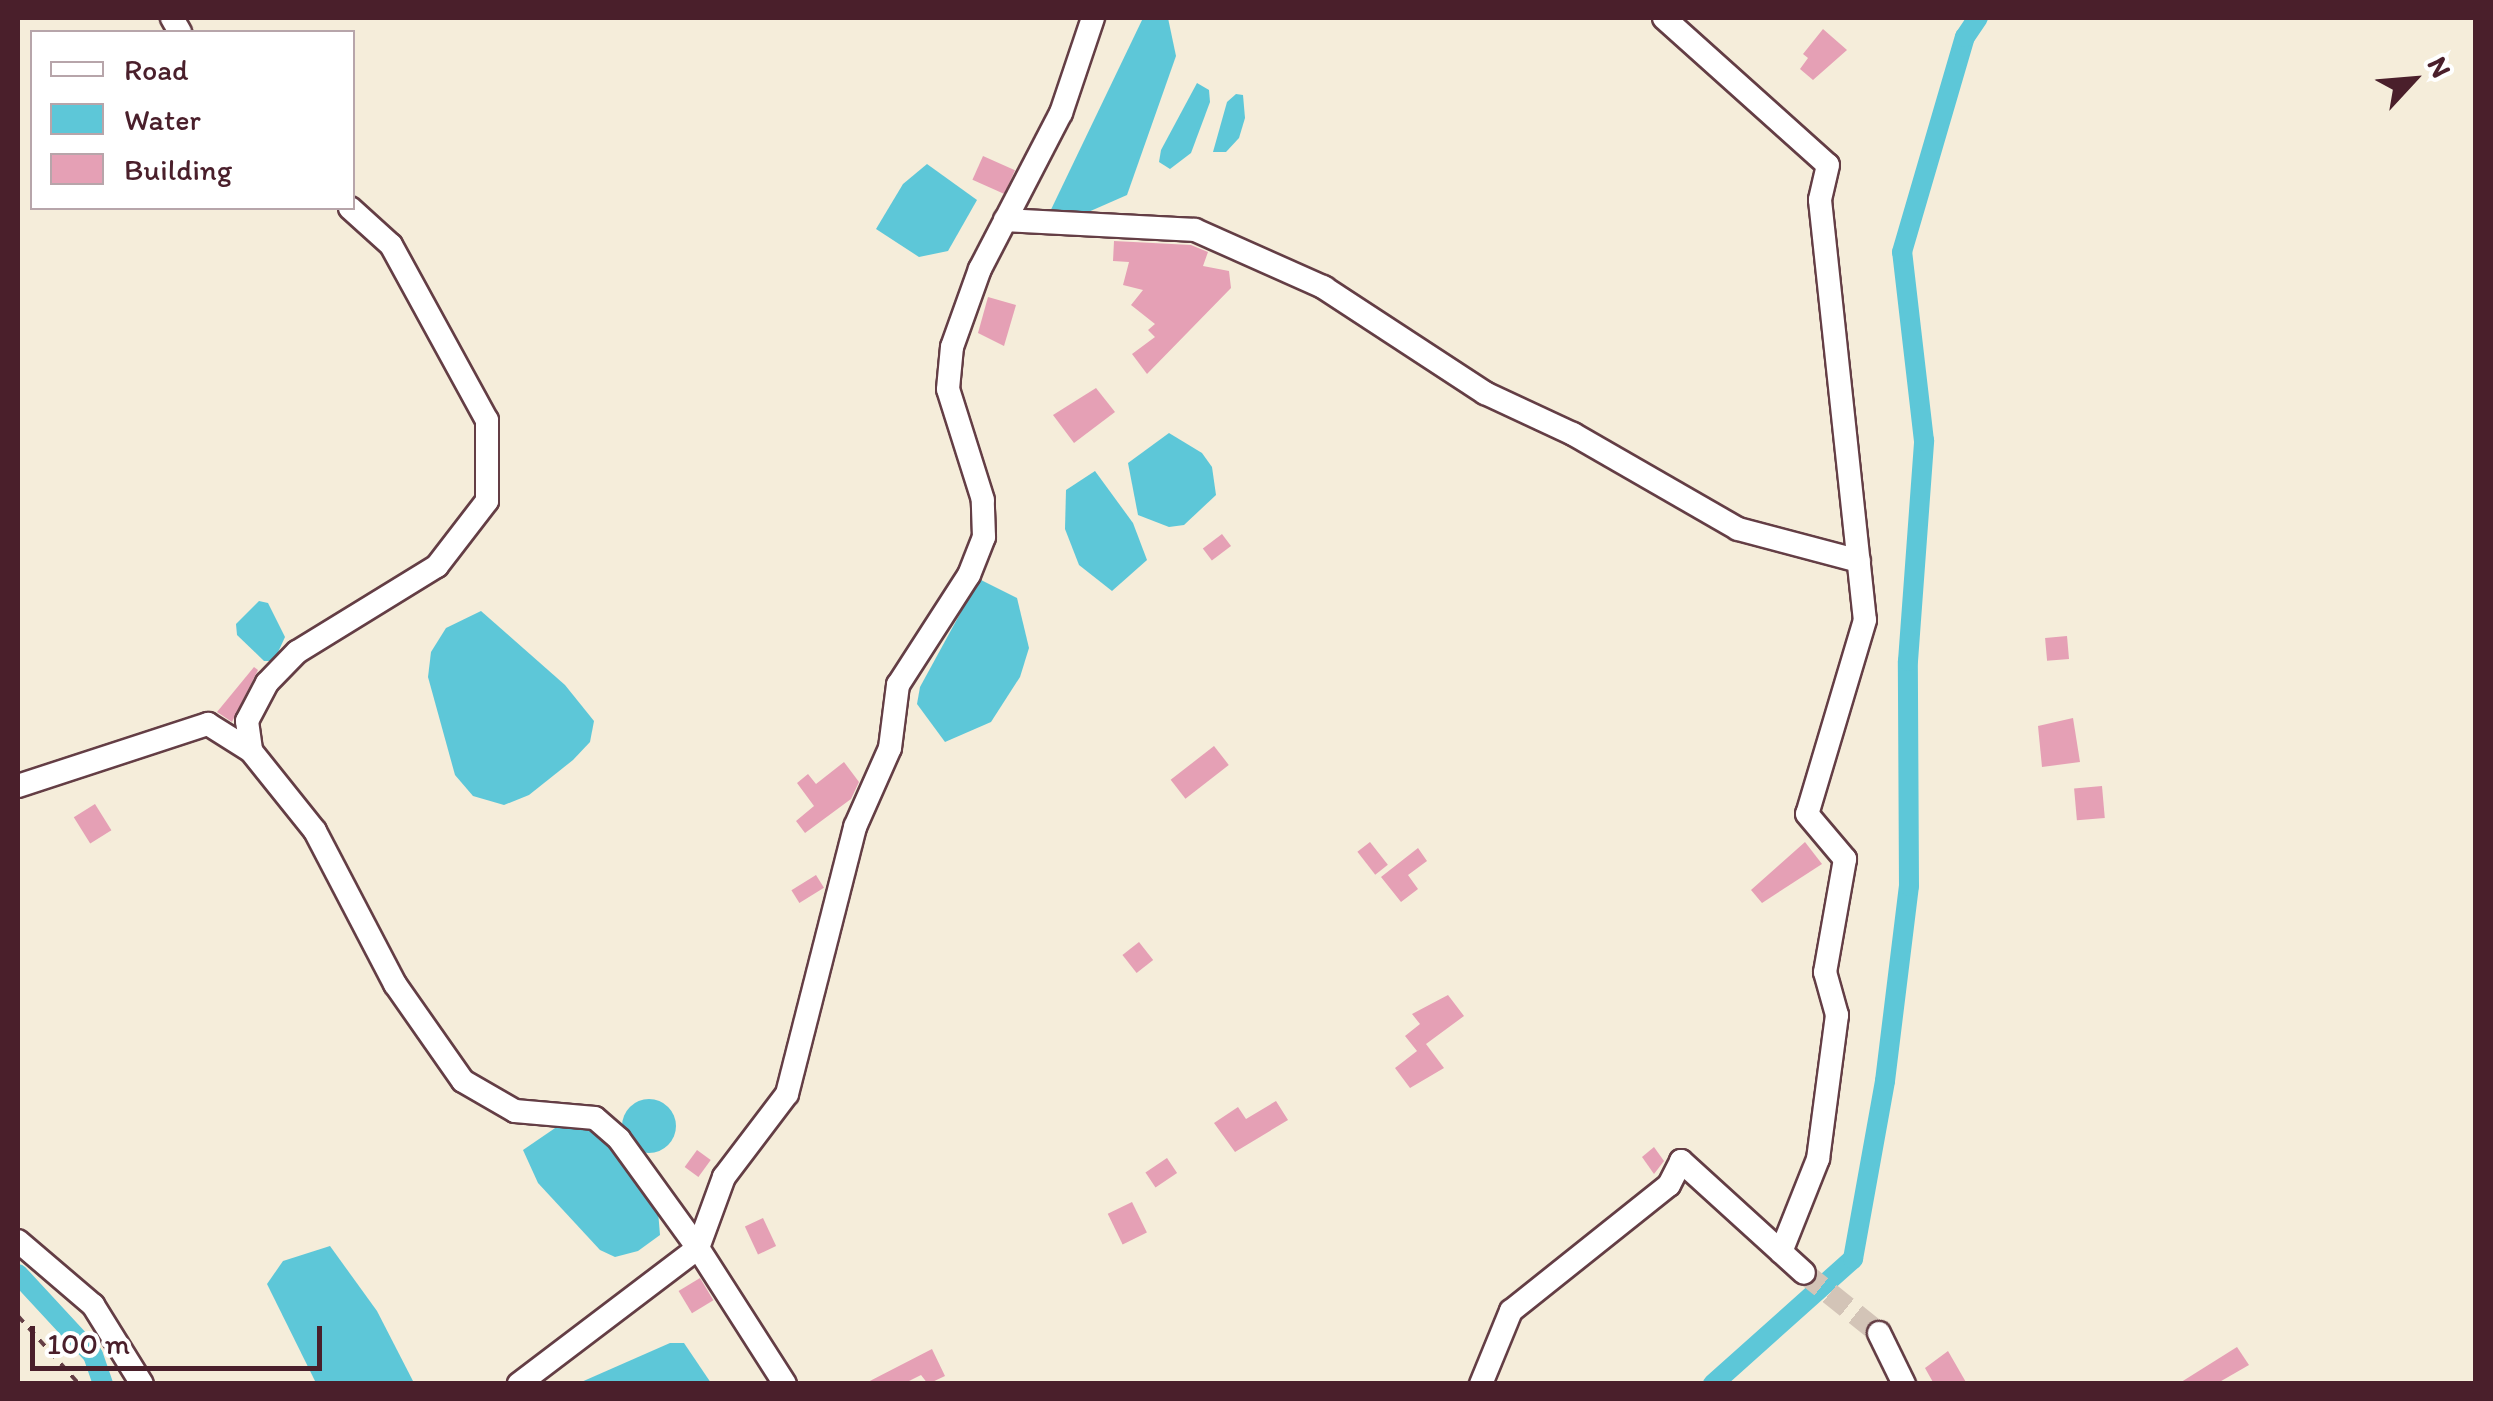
<!DOCTYPE html>
<html>
<head>
<meta charset="utf-8">
<style>
	body { margin:0 }
	#map { position:relative; width:2493px; height:1401px; overflow:hidden; background:#f5edda; font-family:Itim,sans-serif }
	div>[style] { position:absolute }
	.water>* { inset:0; background:#5dc7d8 }
	.round { border-radius:50% }
	.canal>* { height:20px; margin:-10px; padding:0 10px; transform-origin:10px; border-radius:10px; background:#5dc7d8 }
	.building>* { inset:0; background:#e5a0b5; transform-origin:0 0 }
	.minor-tunnel>* { height:22px; margin-top:-11px; transform-origin:0; background:repeating-linear-gradient(90deg,#d3c4b7 0 22px,transparent 0 33px) }
	.path>* { height:4px; margin-top:-2px; transform-origin:0; background:repeating-linear-gradient(90deg,#643e45 0 8px,transparent 0 16px) }
	.roads { filter:drop-shadow(2px 0 #643e45) drop-shadow(-2px 0 #643e45) drop-shadow(0 2px #643e45) drop-shadow(0 -2px #643e45) }
	.minor>* { height:22px; margin:-11px; padding:0 11px; transform-origin:11px; border-radius:11px; background:#fff }
	span { translate:-50% -50%; white-space:nowrap; text-align:center; line-height:1.15; -webkit-text-stroke:10px #fff; paint-order:stroke }
	.frame { position:absolute; inset:0; border:20px solid #4a1f2b; pointer-events:none }
	.legend { position:absolute; left:30px; top:30px; width:325px; height:180px; box-sizing:border-box; background:#fff; border:2px solid #b7a5aa; margin:0; padding:12px 18px; list-style:none; font-size:30px; color:#4a1f2b }
	.legend li { display:flex; align-items:center; gap:20px; height:50px }
	.legend b { width:50px; border:2px solid #b7a5aa }
	.north { position:absolute; left:2363px; top:30px; width:100px; height:100px; -webkit-text-stroke:8px #fff; paint-order:stroke; rotate:64deg; font-size:28px; font-weight:700; line-height:40px; text-align:center; color:#4a1f2b }
	.north::after { content:''; display:block; margin:auto; width:35px; height:45px; background:#4a1f2b; clip-path:polygon(50% 0,100% 100%,50% 72%,0 100%) }
	.scale { position:absolute; left:30px; top:1326px; width:292px; height:45px; box-sizing:border-box; border:5px solid #4a1f2b; border-top:0; padding-left:12px; font-size:30px; line-height:35px; white-space:nowrap; color:#4a1f2b; -webkit-text-stroke:8px #fff; paint-order:stroke }
</style>
</head>
<body>
<div id="map">
	<div class="water">
		<div style="clip-path:polygon(1143px 18px,1168px 18px,1176px 56px,1127px 195px,1086px 213px,1046px 220px)"></div>
		<div style="clip-path:polygon(1197px 83px,1209px 90px,1210px 102px,1191px 153px,1170px 169px,1159px 162px,1161px 150px)"></div>
		<div style="clip-path:polygon(1236px 94px,1243px 95px,1245px 118px,1239px 138px,1226px 152px,1213px 152px,1227px 102px)"></div>
		<div style="clip-path:polygon(927px 164px,977px 200px,948px 251px,919px 257px,876px 229px,903px 184px)"></div>
		<div style="clip-path:polygon(1169px 433px,1202px 453px,1212px 467px,1216px 495px,1184px 525px,1169px 527px,1138px 515px,1128px 463px)"></div>
		<div style="clip-path:polygon(1095px 471px,1133px 523px,1147px 560px,1112px 591px,1079px 565px,1065px 529px,1066px 490px)"></div>
		<div style="clip-path:polygon(979px 579px,1017px 598px,1029px 648px,1020px 677px,991px 722px,945px 742px,917px 704px,920px 687px)"></div>
		<div style="clip-path:polygon(259px 601px,268px 603px,285px 637px,274px 661px,264px 661px,237px 635px,236px 624px)"></div>
		<div style="clip-path:polygon(481px 611px,565px 685px,594px 721px,590px 742px,573px 760px,529px 795px,504px 805px,473px 796px,455px 775px,428px 677px,431px 652px,446px 628px)"></div>
		<div class="round" style="left:622px;top:1099px;width:54px;height:54px"></div>
		<div style="clip-path:polygon(561px 1124px,596px 1130px,658px 1211px,660px 1235px,638px 1251px,615px 1257px,600px 1250px,538px 1183px,523px 1150px)"></div>
		<div style="clip-path:polygon(330px 1246px,377px 1311px,414px 1383px,316px 1383px,267px 1284px,283px 1261px)"></div>
		<div style="clip-path:polygon(670px 1343px,684px 1343px,711px 1383px,579px 1383px)"></div>
	</div>
	<div class="canal">
		<div style="left:18px;top:1274px;width:110px;rotate:47.2deg"></div>
		<div style="left:93px;top:1355px;width:31px;rotate:71deg"></div>
		<div style="left:1713px;top:1384px;width:188px;rotate:-41.8deg"></div>
		<div style="left:1853px;top:1259px;width:181px;rotate:-79.8deg"></div>
		<div style="left:1885px;top:1081px;width:196px;rotate:-83deg"></div>
		<div style="left:1909px;top:886px;width:225px;rotate:-90.3deg"></div>
		<div style="left:1908px;top:661px;width:221px;rotate:-85.8deg"></div>
		<div style="left:1924px;top:441px;width:190px;rotate:-96.6deg"></div>
		<div style="left:1902px;top:252px;width:224px;rotate:-73.7deg"></div>
		<div style="left:1965px;top:37px;width:23px;rotate:-56deg"></div>
	</div>
	<div class="building">
		<div style="clip-path:polygon(1823px 29px,1847px 50px,1813px 80px,1800px 69px,1808px 58px,1803px 54px)"></div>
		<div style="left:983px;top:156px;width:35px;height:26px;rotate:24deg"></div>
		<div style="clip-path:polygon(1114px 241px,1191px 245px,1208px 252px,1203px 266px,1229px 271px,1231px 288px,1147px 374px,1132px 354px,1155px 337px,1148px 330px,1155px 324px,1131px 305px,1143px 290px,1123px 285px,1129px 262px,1113px 261px)"></div>
		<div style="clip-path:polygon(988px 297px,1016px 305px,1004px 346px,978px 333px)"></div>
		<div style="clip-path:polygon(1096px 388px,1115px 412px,1074px 443px,1053px 415px)"></div>
		<div style="left:1222px;top:534px;width:15px;height:24px;rotate:53deg"></div>
		<div style="left:2067px;top:636px;width:23px;height:22px;rotate:85deg"></div>
		<div style="clip-path:polygon(254px 667px,258px 670px,232px 722px,217px 712px)"></div>
		<div style="clip-path:polygon(2073px 718px,2080px 762px,2042px 767px,2038px 726px)"></div>
		<div style="left:1214px;top:746px;width:24px;height:55px;rotate:52deg"></div>
		<div style="clip-path:polygon(844px 762px,859px 782px,851px 799px,805px 833px,796px 821px,814px 806px,797px 783px,808px 774px,816px 784px)"></div>
		<div style="left:2102px;top:786px;width:32px;height:28px;rotate:85deg"></div>
		<div style="left:95px;top:804px;width:31px;height:25px;rotate:58deg"></div>
		<div style="left:1370px;top:842px;width:29px;height:16px;rotate:52deg"></div>
		<div style="clip-path:polygon(1805px 842px,1822px 864px,1762px 903px,1751px 890px)"></div>
		<div style="clip-path:polygon(1418px 848px,1427px 861px,1408px 875px,1418px 889px,1401px 902px,1381px 877px)"></div>
		<div style="left:816px;top:875px;width:15px;height:29px;rotate:58deg"></div>
		<div style="left:1139px;top:942px;width:23px;height:21px;rotate:52deg"></div>
		<div style="clip-path:polygon(1448px 995px,1464px 1016px,1426px 1044px,1444px 1068px,1410px 1088px,1395px 1068px,1417px 1051px,1405px 1036px,1420px 1024px,1412px 1014px)"></div>
		<div style="clip-path:polygon(1276px 1101px,1288px 1120px,1235px 1152px,1214px 1123px,1238px 1107px,1246px 1119px)"></div>
		<div style="clip-path:polygon(1654px 1147px,1664px 1161px,1654px 1174px,1642px 1157px)"></div>
		<div style="left:697px;top:1150px;width:17px;height:21px;rotate:36deg"></div>
		<div style="left:1167px;top:1158px;width:18px;height:26px;rotate:56deg"></div>
		<div style="left:1132px;top:1202px;width:34px;height:27px;rotate:64deg"></div>
		<div style="left:763px;top:1218px;width:31px;height:20px;rotate:65deg"></div>
		<div style="left:700px;top:1278px;width:26px;height:25px;rotate:59deg"></div>
		<div style="clip-path:polygon(2237px 1347px,2249px 1365px,2216px 1384px,2178px 1384px)"></div>
		<div style="clip-path:polygon(932px 1349px,945px 1376px,928px 1384px,921px 1375px,903px 1384px,864px 1384px)"></div>
		<div style="clip-path:polygon(1948px 1351px,1967px 1384px,1934px 1384px,1925px 1368px)"></div>
	</div>
	<div class="minor-tunnel">
		<div style="left:1804px;top:1273px;width:96px;rotate:38.7deg"></div>
	</div>
	<div class="path">
		<div style="left:18px;top:1316px;width:91px;rotate:48.1deg"></div>
	</div>
	<div class="roads">
		<div class="minor">
			<div style="left:172px;top:18px;width:16px;rotate:60deg"></div>
			<div style="left:1664px;top:18px;width:220px;rotate:41.9deg"></div>
			<div style="left:1828px;top:165px;width:36px;rotate:103deg"></div>
			<div style="left:1820px;top:200px;width:422px;rotate:83.9deg"></div>
			<div style="left:1865px;top:620px;width:202px;rotate:106.6deg"></div>
			<div style="left:1807px;top:814px;width:59px;rotate:49.8deg"></div>
			<div style="left:1845px;top:859px;width:115px;rotate:100deg"></div>
			<div style="left:1825px;top:972px;width:45px;rotate:74.4deg"></div>
			<div style="left:1837px;top:1015px;width:145px;rotate:97.5deg"></div>
			<div style="left:1818px;top:1159px;width:100px;rotate:111.7deg"></div>
			<div style="left:350px;top:208px;width:55px;rotate:42.1deg"></div>
			<div style="left:391px;top:245px;width:200px;rotate:61.3deg"></div>
			<div style="left:487px;top:420px;width:81px;rotate:90deg"></div>
			<div style="left:487px;top:501px;width:82px;rotate:127.6deg"></div>
			<div style="left:437px;top:566px;width:164px;rotate:148.4deg"></div>
			<div style="left:297px;top:652px;width:43px;rotate:134.1deg"></div>
			<div style="left:267px;top:683px;width:43px;rotate:117.8deg"></div>
			<div style="left:247px;top:721px;width:30px;rotate:82deg"></div>
			<div style="left:251px;top:751px;width:102px;rotate:51.3deg"></div>
			<div style="left:315px;top:831px;width:173px;rotate:62.4deg"></div>
			<div style="left:395px;top:984px;width:118px;rotate:55deg"></div>
			<div style="left:463px;top:1081px;width:60px;rotate:30deg"></div>
			<div style="left:515px;top:1111px;width:80px;rotate:5deg"></div>
			<div style="left:595px;top:1118px;width:32px;rotate:41deg"></div>
			<div style="left:619px;top:1139px;width:135px;rotate:54.1deg"></div>
			<div style="left:698px;top:1248px;width:225px;rotate:142.8deg"></div>
			<div style="left:1005px;top:220px;width:190px;rotate:3deg"></div>
			<div style="left:1195px;top:230px;width:142px;rotate:24deg"></div>
			<div style="left:1323px;top:287px;width:194px;rotate:33.2deg"></div>
			<div style="left:1485px;top:393px;width:97px;rotate:25deg"></div>
			<div style="left:1573px;top:434px;width:190px;rotate:29.9deg"></div>
			<div style="left:1738px;top:529px;width:125px;rotate:14.8deg"></div>
			<div style="left:18px;top:786px;width:200px;rotate:-18.1deg"></div>
			<div style="left:208px;top:724px;width:51px;rotate:32.1deg"></div>
			<div style="left:18px;top:1241px;width:99px;rotate:40.5deg"></div>
			<div style="left:93px;top:1305px;width:93px;rotate:58.2deg"></div>
			<div style="left:1879px;top:1333px;width:57px;rotate:63.9deg"></div>
			<div style="left:785px;top:1384px;width:161px;rotate:-122.6deg"></div>
			<div style="left:698px;top:1248px;width:76px;rotate:-69.9deg"></div>
			<div style="left:724px;top:1177px;width:104px;rotate:-52.8deg"></div>
			<div style="left:787px;top:1094px;width:276px;rotate:-75.7deg"></div>
			<div style="left:855px;top:827px;width:86px;rotate:-66.1deg"></div>
			<div style="left:890px;top:748px;width:64px;rotate:-82.8deg"></div>
			<div style="left:898px;top:685px;width:131px;rotate:-57.2deg"></div>
			<div style="left:969px;top:575px;width:41px;rotate:-68.5deg"></div>
			<div style="left:984px;top:537px;width:37px;rotate:-92deg"></div>
			<div style="left:983px;top:500px;width:116px;rotate:-107.5deg"></div>
			<div style="left:948px;top:389px;width:42px;rotate:-84.6deg"></div>
			<div style="left:952px;top:347px;width:83px;rotate:-70.3deg"></div>
			<div style="left:980px;top:269px;width:176px;rotate:-62.6deg"></div>
			<div style="left:1061px;top:113px;width:100px;rotate:-71.4deg"></div>
			<div style="left:1481px;top:1384px;width:79px;rotate:-67.7deg"></div>
			<div style="left:1511px;top:1311px;width:202px;rotate:-38.6deg"></div>
			<div style="left:1669px;top:1185px;width:27px;rotate:-63deg"></div>
			<div style="left:1681px;top:1161px;width:166px;rotate:42.3deg"></div>
		</div>
	</div>
	<div class="frame"></div>
	<ul class="legend">
	<li><b style="height:12px;background:#fff"></b>Road</li>
	<li><b style="height:28px;background:#5dc7d8"></b>Water</li>
	<li><b style="height:28px;background:#e5a0b5"></b>Building</li>
	</ul>
	<div class="north">N</div>
	<div class="scale">100 m</div>
</div>
</body>
</html>
